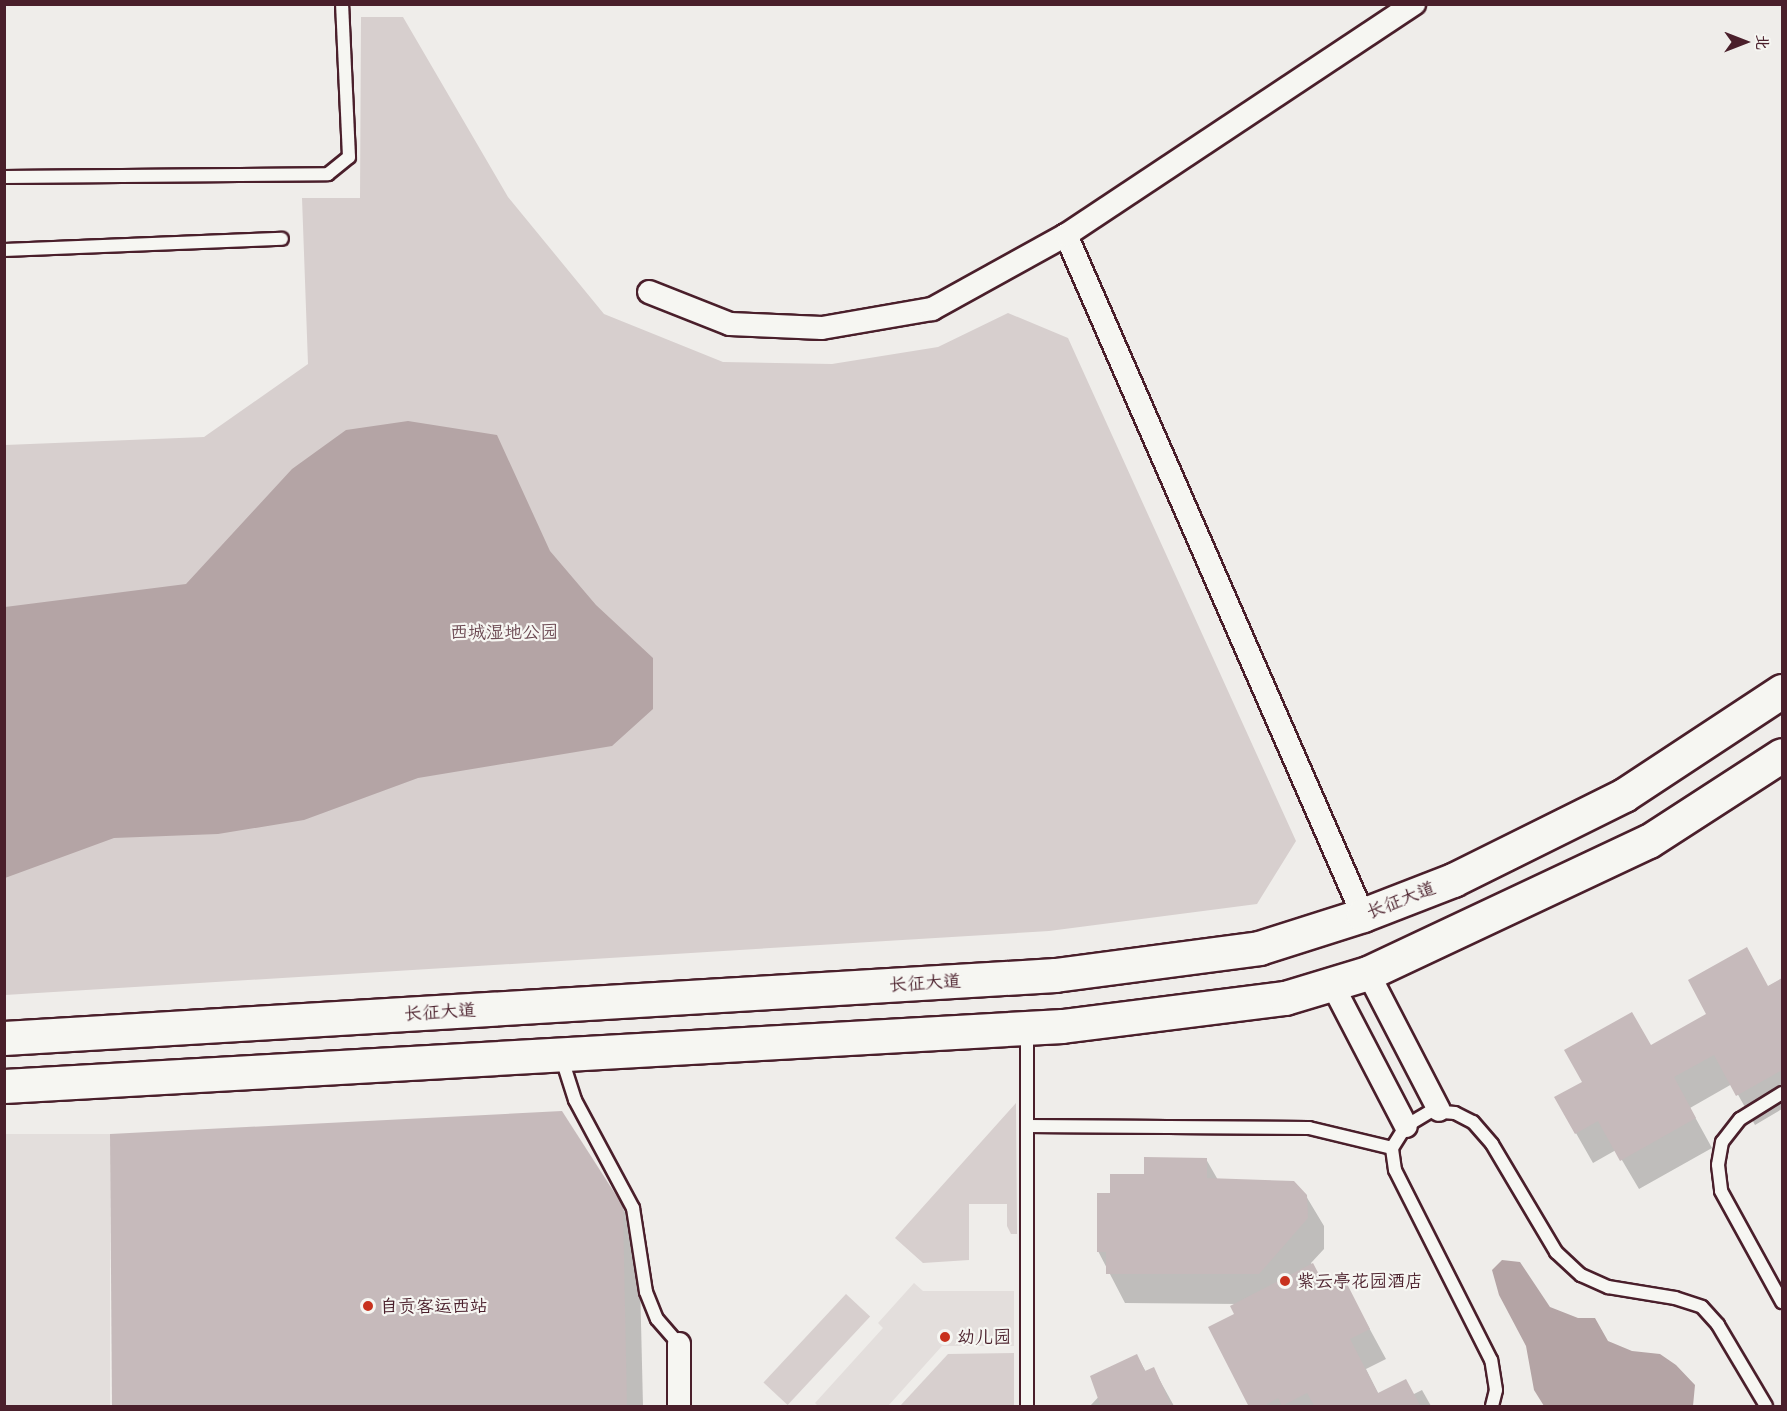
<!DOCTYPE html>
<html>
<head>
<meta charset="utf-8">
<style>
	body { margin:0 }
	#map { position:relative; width:1787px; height:1411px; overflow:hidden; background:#efedea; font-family:"Patrick Hand","LXGW WenKai TC",sans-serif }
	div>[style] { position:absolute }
	.built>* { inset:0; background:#e3dedc; transform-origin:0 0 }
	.green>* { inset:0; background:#d7cfce; transform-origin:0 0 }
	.water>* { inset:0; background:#b4a4a5 }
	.shadow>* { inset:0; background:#0003 }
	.building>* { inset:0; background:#c6babb }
	.roads { filter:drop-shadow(2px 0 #4a1f2b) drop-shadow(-2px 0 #4a1f2b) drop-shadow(0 2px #4a1f2b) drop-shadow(0 -2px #4a1f2b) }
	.service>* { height:12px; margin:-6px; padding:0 6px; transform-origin:6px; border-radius:6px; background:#f6f6f2 }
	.minor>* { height:22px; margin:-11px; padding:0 11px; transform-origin:11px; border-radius:11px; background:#f6f6f2 }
	.primary>* { height:33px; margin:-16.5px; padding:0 16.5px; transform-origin:16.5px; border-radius:16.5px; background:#f6f6f2 }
	.dots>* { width:16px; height:16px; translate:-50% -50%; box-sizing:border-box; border:3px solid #f6f6f2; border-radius:50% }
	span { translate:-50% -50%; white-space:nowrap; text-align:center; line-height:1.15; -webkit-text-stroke:4.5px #f6f6f2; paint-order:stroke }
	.park-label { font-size:18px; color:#6d4b54 }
	.street-label { font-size:18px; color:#4a1f2b }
	.poi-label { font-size:18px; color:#4a1f2b }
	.left { translate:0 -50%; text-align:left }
	.frame { position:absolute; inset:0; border:6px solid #4a1f2b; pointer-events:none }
	.north { position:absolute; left:1715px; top:12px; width:60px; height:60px; -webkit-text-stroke:4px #f6f6f2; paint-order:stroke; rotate:90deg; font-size:16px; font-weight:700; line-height:24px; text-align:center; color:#4a1f2b }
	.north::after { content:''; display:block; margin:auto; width:21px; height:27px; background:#4a1f2b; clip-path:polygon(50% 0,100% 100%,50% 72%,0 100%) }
</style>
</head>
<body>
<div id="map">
	<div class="built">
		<div style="left:110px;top:1134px;width:272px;height:105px;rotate:90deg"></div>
		<div style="clip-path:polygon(914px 1283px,923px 1291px,1014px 1291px,1014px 1346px,942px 1346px,888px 1406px,818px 1406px,815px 1403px,883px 1328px,878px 1323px)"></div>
	</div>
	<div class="green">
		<div style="clip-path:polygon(361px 17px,403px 17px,508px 197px,604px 314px,723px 362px,832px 364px,938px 347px,1008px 313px,1068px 338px,1296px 841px,1257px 904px,1049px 931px,5px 995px,5px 445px,204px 437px,308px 364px,302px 198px,360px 198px)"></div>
		<div style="clip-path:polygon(1016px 1103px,1017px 1234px,1011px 1234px,1007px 1226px,1007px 1204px,969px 1204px,969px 1260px,923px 1263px,895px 1238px)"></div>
		<div style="left:846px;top:1294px;width:33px;height:121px;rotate:43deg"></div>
		<div style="clip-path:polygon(1014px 1353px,1014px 1406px,900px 1406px,948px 1354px)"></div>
	</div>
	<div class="water">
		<div style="clip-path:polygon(408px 421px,497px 435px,550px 551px,596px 605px,653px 658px,653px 709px,612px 746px,418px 778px,304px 820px,218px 834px,114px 838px,5px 878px,5px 607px,186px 584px,292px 469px,346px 430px)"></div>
		<div style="clip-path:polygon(1502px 1260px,1520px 1262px,1550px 1307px,1578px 1318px,1595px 1318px,1608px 1341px,1632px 1351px,1660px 1354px,1676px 1365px,1695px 1385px,1693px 1406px,1544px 1406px,1534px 1390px,1526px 1346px,1499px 1295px,1492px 1270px)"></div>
	</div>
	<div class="shadow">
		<div style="clip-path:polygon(1782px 979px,1782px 1109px,1755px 1125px,1732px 1084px,1690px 1108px,1712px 1148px,1639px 1189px,1616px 1150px,1593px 1163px,1556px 1098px)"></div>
		<div style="clip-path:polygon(1206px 1159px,1218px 1180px,1306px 1196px,1324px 1226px,1324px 1249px,1311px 1263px,1325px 1287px,1342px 1278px,1386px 1359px,1366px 1369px,1379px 1395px,1414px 1394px,1422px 1390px,1431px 1406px,1251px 1406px,1236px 1315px,1238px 1304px,1125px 1303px,1098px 1251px,1112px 1195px,1146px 1176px)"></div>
		<div style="clip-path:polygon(622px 1207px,639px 1238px,643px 1406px,114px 1406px)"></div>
		<div style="clip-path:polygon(1137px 1356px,1146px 1372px,1153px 1368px,1174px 1406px,1090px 1406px)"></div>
	</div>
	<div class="building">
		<div style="clip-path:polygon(1747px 947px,1768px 986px,1782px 978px,1782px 1070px,1736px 1096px,1714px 1055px,1674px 1077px,1696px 1118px,1620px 1161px,1598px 1121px,1575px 1134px,1554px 1097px,1582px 1082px,1564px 1050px,1632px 1012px,1651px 1045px,1706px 1014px,1688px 980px)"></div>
		<div style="clip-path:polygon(562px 1111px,623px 1206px,627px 1407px,112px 1407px,110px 1134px)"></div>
		<div style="clip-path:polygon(1144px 1157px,1207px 1158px,1207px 1178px,1294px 1181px,1307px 1195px,1308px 1218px,1259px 1274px,1106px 1274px,1106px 1252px,1097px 1252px,1097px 1193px,1110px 1193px,1110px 1174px,1144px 1174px)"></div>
		<div style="clip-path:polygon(1313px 1263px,1325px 1286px,1343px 1276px,1370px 1329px,1350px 1339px,1378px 1393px,1406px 1379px,1421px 1407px,1315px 1407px,1307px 1393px,1282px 1406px,1278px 1398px,1262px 1407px,1249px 1407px,1208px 1327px,1234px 1314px,1230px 1306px)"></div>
		<div style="clip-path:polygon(1137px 1354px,1145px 1371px,1154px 1367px,1172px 1407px,1101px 1407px,1090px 1376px)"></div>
	</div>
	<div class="roads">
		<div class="service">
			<div style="left:4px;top:177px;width:324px;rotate:-0.5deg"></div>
			<div style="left:328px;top:174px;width:27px;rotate:-39deg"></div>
			<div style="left:349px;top:157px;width:153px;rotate:-92.6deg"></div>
			<div style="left:4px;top:250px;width:278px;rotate:-2.3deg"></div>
			<div style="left:1027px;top:1029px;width:377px;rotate:90deg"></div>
			<div style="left:561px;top:1056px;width:46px;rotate:72.3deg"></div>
			<div style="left:575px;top:1100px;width:123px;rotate:61.8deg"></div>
			<div style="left:633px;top:1208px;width:85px;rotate:81.2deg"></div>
			<div style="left:646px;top:1292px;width:29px;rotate:68deg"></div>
			<div style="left:657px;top:1319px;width:33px;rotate:49deg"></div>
			<div style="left:1782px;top:1093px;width:49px;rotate:148.2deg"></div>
			<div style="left:1740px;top:1119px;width:29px;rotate:128deg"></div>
			<div style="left:1722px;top:1142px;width:23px;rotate:100deg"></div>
			<div style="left:1718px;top:1165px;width:26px;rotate:83deg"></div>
			<div style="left:1721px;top:1191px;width:127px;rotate:61.2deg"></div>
			<div style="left:1027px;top:1126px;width:282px;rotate:0.4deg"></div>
			<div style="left:1309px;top:1128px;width:85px;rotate:13.5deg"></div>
			<div style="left:1492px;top:1406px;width:16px;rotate:-76deg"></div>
			<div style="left:1496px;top:1390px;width:30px;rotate:-99deg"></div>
			<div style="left:1491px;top:1360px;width:213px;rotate:-116.8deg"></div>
			<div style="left:1395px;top:1170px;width:22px;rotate:-98deg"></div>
			<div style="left:1392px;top:1148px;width:26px;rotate:-58deg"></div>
			<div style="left:1406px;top:1126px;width:29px;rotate:-31deg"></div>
			<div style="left:1431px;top:1111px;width:24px;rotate:5deg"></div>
			<div style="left:1455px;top:1113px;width:20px;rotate:27deg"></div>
			<div style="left:1473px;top:1122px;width:29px;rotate:49deg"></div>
			<div style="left:1492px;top:1144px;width:126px;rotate:59.3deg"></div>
			<div style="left:1556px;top:1252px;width:34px;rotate:43deg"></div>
			<div style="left:1581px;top:1275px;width:30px;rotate:24deg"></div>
			<div style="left:1608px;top:1287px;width:68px;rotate:9.3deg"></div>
			<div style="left:1675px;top:1298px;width:28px;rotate:18deg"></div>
			<div style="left:1702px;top:1307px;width:24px;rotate:48deg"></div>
			<div style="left:1718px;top:1325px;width:94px;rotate:59.3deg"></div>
		</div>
		<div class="minor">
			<div style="left:1066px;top:235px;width:742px;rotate:66.41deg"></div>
			<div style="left:649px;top:292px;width:87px;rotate:21.6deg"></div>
			<div style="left:730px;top:324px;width:92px;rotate:2.5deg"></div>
			<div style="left:822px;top:328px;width:112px;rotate:-9.8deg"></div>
			<div style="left:932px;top:309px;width:153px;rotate:-28.9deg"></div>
			<div style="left:1066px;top:235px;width:418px;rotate:-33.6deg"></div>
			<div style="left:1368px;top:973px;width:154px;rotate:62.6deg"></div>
			<div style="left:1332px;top:984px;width:160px;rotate:62.5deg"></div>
			<div style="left:679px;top:1344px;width:62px;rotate:90deg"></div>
		</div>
		<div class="primary">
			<div style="left:4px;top:1038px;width:1053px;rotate:-3.43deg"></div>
			<div style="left:1055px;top:975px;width:206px;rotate:-7.5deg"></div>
			<div style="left:1259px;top:948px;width:109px;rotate:-17.6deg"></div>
			<div style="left:1363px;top:915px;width:97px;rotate:-21.3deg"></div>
			<div style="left:1453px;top:880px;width:191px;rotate:-26.4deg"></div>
			<div style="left:1624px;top:795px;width:189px;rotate:-33.4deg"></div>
			<div style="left:4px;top:1086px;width:1060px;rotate:-3.25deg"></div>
			<div style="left:1062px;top:1026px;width:225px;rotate:-7.2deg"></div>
			<div style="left:1285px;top:998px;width:87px;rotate:-16.8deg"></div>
			<div style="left:1368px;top:973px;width:310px;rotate:-25.2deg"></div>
			<div style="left:1649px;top:841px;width:158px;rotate:-32.9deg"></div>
		</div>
	</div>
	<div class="dots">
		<div style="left:1285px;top:1281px;background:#c8321e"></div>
		<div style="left:368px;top:1306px;background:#c8321e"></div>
		<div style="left:945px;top:1337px;background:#c8321e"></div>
	</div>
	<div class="park-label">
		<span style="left:504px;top:632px">西城湿地公园</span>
	</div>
	<div class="street-label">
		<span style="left:1401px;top:900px;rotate:-21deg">长征大道</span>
		<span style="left:925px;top:983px;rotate:-3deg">长征大道</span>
		<span style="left:440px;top:1012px;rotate:-3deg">长征大道</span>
	</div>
	<div class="poi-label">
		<span class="left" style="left:1297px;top:1281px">紫云亭花园酒店</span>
		<span class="left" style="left:380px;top:1306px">自贡客运西站</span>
		<span class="left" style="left:957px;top:1337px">幼儿园</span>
	</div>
	<div class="frame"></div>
	<div class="north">北</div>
</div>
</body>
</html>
